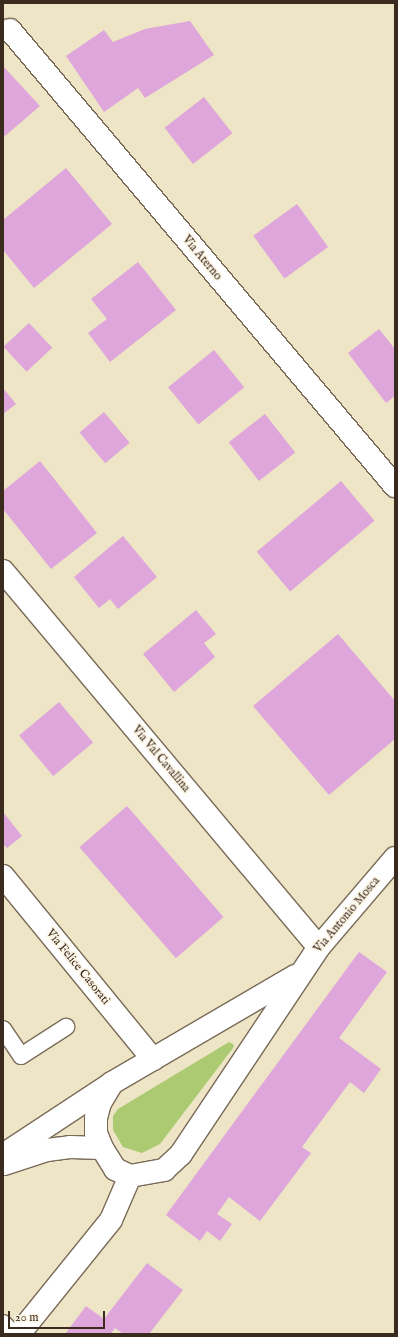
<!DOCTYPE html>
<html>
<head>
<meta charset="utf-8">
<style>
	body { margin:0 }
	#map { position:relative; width:398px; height:1337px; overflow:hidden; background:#ede5c5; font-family:"IM FELL English",serif }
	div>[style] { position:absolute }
	.green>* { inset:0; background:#abca71 }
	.building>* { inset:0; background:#dea6db; transform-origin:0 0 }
	.roads { filter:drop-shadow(1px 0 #796b58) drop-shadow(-1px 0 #796b58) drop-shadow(0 1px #796b58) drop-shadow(0 -1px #796b58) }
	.service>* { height:16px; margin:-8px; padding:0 8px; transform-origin:8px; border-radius:8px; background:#fff }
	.minor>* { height:22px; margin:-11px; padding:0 11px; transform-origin:11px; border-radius:11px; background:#fff }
	.tertiary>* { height:22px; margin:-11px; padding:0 11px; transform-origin:11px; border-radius:11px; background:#fff }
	span { translate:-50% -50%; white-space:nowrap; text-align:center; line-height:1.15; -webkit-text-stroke:3.5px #fcf5e5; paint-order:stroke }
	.street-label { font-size:12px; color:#3b2a1e }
	.frame { position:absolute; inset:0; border:4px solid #3b2a1e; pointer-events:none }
	.scale { position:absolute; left:8px; top:1311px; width:97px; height:18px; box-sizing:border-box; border:2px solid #3b2a1e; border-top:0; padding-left:5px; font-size:12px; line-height:14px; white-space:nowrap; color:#3b2a1e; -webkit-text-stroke:3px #fcf5e5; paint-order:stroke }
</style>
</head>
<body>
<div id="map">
	<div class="green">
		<div style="clip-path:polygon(229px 1042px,234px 1045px,233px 1048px,160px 1144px,142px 1153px,123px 1147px,113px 1130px,113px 1116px,118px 1109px)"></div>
	</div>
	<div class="building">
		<div style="clip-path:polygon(190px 21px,214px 55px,145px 98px,138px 88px,104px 112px,66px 56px,104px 30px,113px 42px,145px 29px)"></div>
		<div style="clip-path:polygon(3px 66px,40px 106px,5px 136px,3px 134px)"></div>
		<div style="left:204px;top:97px;width:46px;height:50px;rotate:52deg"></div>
		<div style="clip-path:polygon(66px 168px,112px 224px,34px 288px,3px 250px,3px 220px)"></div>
		<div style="left:297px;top:204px;width:53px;height:54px;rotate:54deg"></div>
		<div style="clip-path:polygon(138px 262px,176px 310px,110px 362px,88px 333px,107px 319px,91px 299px)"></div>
		<div style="left:29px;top:323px;width:34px;height:35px;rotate:47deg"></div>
		<div style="clip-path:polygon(379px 329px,395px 349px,395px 396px,386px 403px,348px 353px)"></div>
		<div style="left:214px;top:350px;width:48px;height:59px;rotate:51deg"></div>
		<div style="clip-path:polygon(3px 388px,16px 404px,3px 414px)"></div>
		<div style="left:104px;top:412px;width:40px;height:32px;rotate:50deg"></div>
		<div style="left:265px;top:414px;width:49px;height:46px;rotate:52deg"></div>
		<div style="clip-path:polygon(40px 461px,97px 533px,51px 569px,3px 509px,3px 491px)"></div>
		<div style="left:341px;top:481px;width:52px;height:110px;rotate:50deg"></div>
		<div style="clip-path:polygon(123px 536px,157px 577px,118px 609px,110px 599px,99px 608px,74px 577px)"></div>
		<div style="clip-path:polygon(196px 610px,216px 634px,204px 643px,215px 657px,174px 692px,143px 654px)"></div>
		<div style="clip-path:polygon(338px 634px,395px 701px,395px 739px,329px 795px,253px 706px)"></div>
		<div style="left:59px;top:702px;width:53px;height:52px;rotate:50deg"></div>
		<div style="left:127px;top:806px;width:147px;height:63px;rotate:49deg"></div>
		<div style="clip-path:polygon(3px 812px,22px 836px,7px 848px,3px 844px)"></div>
		<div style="clip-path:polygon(359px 952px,387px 972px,339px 1038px,381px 1069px,364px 1093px,350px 1082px,302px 1147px,311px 1153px,260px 1221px,229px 1197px,217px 1214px,232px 1224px,220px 1241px,207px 1231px,200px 1241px,166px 1215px)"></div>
		<div style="clip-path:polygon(147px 1263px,183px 1290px,149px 1334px,123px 1334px,115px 1328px,111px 1334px,65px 1334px,86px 1306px,104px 1319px)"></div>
	</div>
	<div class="roads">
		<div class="service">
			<div style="left:3px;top:1029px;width:32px;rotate:56deg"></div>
			<div style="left:21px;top:1056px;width:54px;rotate:-32.8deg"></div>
			<div style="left:3px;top:1323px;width:16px;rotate:45deg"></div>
		</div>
		<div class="minor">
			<div style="left:10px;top:30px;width:597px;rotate:49.83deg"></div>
			<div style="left:3px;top:571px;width:491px;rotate:50deg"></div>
			<div style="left:3px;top:876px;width:237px;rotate:50.7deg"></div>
			<div style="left:19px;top:1334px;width:146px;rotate:-51.1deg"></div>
			<div style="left:111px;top:1220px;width:48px;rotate:-66.6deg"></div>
		</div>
		<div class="tertiary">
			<div style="left:112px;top:1083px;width:23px;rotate:121deg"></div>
			<div style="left:100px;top:1103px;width:16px;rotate:105deg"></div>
			<div style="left:96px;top:1118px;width:15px;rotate:90deg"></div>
			<div style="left:96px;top:1133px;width:16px;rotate:68deg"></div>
			<div style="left:102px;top:1148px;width:25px;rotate:58deg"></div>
			<div style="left:115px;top:1169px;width:17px;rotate:25deg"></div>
			<div style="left:130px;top:1176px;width:35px;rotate:-10deg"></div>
			<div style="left:164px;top:1170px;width:23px;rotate:-43deg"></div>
			<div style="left:181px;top:1154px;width:249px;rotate:-56.3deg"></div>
			<div style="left:319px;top:947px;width:117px;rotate:-49.5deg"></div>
			<div style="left:3px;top:1155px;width:131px;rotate:-33.4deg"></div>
			<div style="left:112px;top:1083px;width:212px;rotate:-30.3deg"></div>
			<div style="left:4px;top:1164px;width:45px;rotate:-18deg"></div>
			<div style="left:47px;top:1150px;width:23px;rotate:-7deg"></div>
			<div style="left:70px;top:1147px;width:32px;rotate:2deg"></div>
		</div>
	</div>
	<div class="street-label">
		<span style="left:202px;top:258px;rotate:50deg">Via Aterno</span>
		<span style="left:161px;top:759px;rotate:50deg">Via Val Cavallina</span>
		<span style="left:347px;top:915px;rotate:-50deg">Via Antonio Mosca</span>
		<span style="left:78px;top:967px;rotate:51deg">Via Felice Casorati</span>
	</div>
	<div class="frame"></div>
	<div class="scale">20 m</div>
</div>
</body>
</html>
